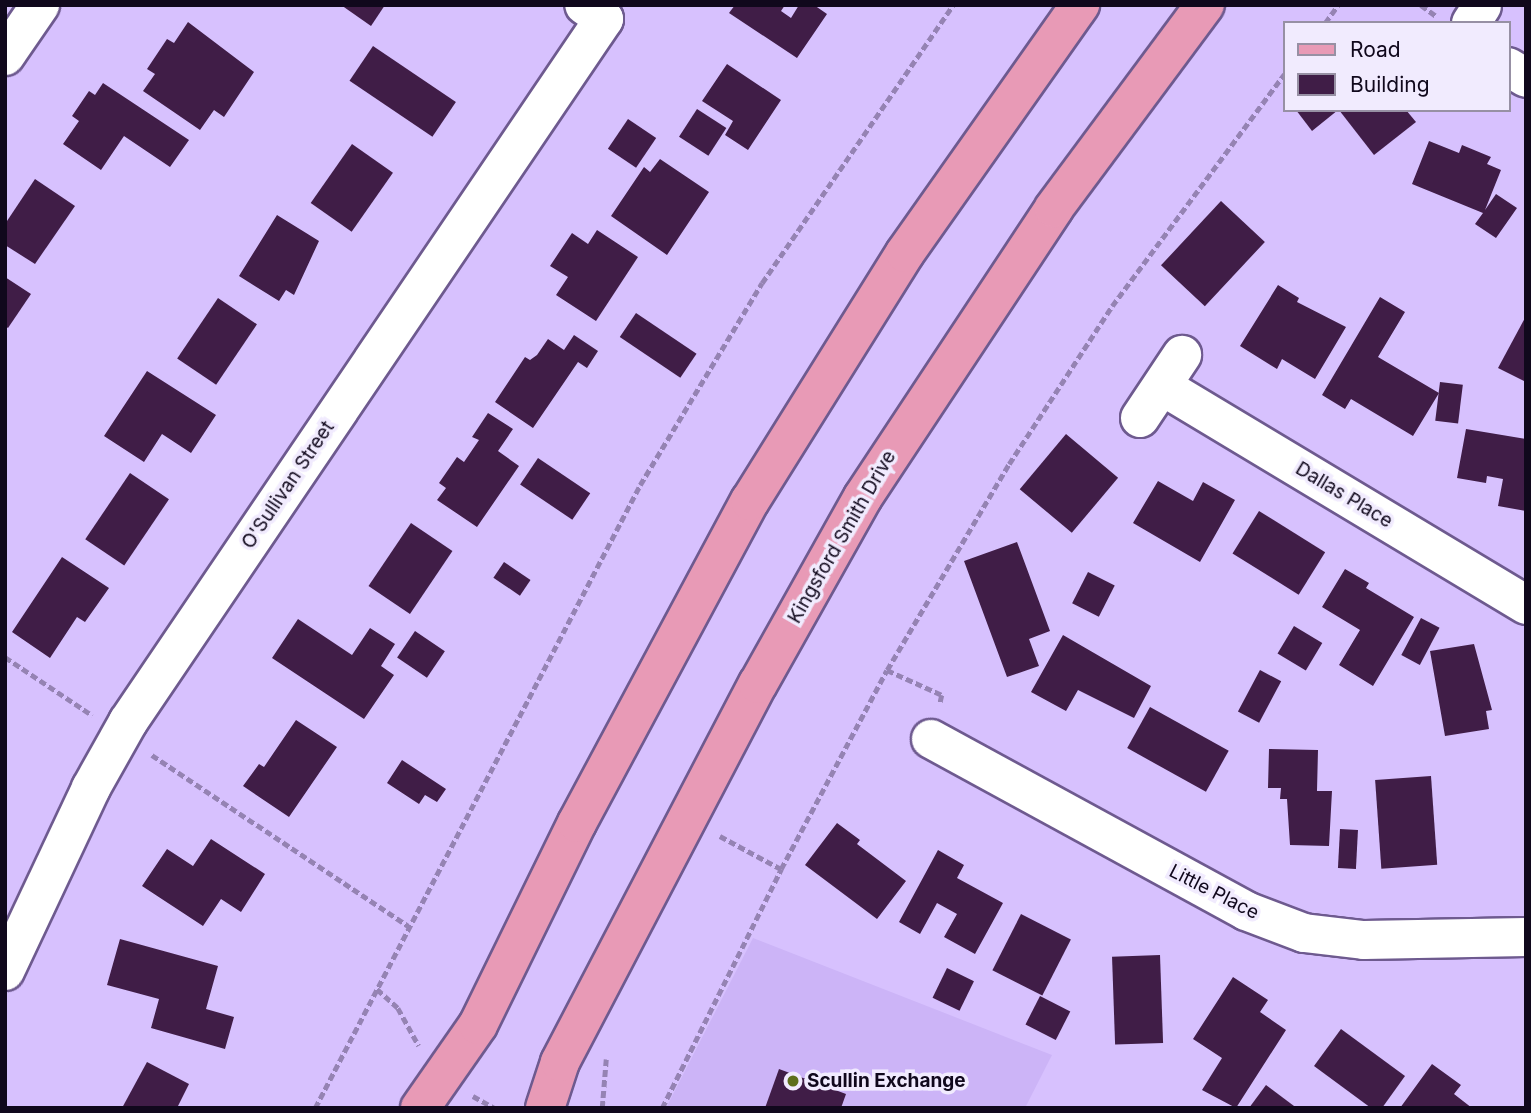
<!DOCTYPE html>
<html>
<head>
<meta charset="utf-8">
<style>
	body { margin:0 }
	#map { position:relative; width:1531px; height:1113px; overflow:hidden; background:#d7c1fe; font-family:Inter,sans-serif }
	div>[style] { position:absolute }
	.built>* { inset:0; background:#ccb4f7 }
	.building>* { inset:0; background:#401d47; transform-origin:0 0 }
	.path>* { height:4.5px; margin-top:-2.25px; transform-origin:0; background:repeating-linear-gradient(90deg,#9583b3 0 7px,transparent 0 10.5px) }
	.roads { filter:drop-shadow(2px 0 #6e5a8f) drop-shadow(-2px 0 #6e5a8f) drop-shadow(0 2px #6e5a8f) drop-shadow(0 -2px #6e5a8f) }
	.minor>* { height:38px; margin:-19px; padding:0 19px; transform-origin:19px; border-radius:19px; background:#fff }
	.major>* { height:38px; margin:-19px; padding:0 19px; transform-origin:19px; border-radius:19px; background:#e89ab6 }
	.dots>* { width:19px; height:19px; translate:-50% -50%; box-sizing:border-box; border:4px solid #f1ebfe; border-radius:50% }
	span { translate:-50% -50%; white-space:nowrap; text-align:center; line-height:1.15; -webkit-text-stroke:7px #f1ebfe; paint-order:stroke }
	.street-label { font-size:19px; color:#10081c }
	.poi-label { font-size:19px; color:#10081c; font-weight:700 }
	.left { translate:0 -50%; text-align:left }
	.frame { position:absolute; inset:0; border:7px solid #10081c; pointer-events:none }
	.legend { position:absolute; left:1283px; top:21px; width:228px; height:91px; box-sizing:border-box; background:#f1ebfe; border:2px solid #9790a4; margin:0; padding:9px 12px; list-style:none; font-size:21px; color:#10081c }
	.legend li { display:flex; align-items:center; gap:14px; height:35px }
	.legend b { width:35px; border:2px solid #9790a4 }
</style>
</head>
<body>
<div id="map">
	<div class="built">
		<div style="clip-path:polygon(753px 938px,1052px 1055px,1025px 1108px,666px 1108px)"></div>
	</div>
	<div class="building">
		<div style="clip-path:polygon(341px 5px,385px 5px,371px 26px)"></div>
		<div style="clip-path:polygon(735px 5px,785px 5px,781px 11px,791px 18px,799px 5px,814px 5px,827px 14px,797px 58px,729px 13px)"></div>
		<div style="clip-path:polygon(188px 22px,254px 72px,224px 117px,214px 110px,200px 130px,143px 91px,155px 74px,147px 69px,167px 39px,174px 43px)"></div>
		<div style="left:373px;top:46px;width:100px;height:42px;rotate:34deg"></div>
		<div style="clip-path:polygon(727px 64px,781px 100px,748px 150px,725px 135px,733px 121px,702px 101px)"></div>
		<div style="clip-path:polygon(103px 83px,189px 140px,170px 167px,124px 136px,101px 170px,63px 144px,79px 121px,72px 116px,89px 91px,95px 95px)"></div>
		<div style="left:697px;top:109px;width:35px;height:33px;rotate:33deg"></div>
		<div style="clip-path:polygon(1296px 110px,1338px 110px,1312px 131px)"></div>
		<div style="clip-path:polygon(1339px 110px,1406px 110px,1416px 122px,1374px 155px)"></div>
		<div style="left:628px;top:119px;width:34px;height:36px;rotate:34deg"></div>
		<div style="clip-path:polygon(1429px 141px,1459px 153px,1462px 145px,1491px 157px,1487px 164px,1501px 170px,1485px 210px,1496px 194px,1517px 208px,1496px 238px,1475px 224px,1483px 213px,1412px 184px)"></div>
		<div style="left:352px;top:144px;width:50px;height:72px;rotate:35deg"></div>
		<div style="clip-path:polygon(660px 159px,709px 192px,667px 255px,611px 216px,644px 167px,650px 172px)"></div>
		<div style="clip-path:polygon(35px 179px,75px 206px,35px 264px,5px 245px,5px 224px)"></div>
		<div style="left:1221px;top:201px;width:60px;height:88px;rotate:43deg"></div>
		<div style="clip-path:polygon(277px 215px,319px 241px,294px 295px,286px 290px,279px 301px,239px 276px)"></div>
		<div style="clip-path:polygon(597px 230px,638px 257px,596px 321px,556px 295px,568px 277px,550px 266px,572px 233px,588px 244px)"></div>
		<div style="clip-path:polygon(5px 277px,31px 294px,8px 328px,5px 326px)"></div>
		<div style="clip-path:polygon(1278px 285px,1299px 298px,1297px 302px,1346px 327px,1315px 379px,1282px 359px,1277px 369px,1240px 346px)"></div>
		<div style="clip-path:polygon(1380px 297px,1405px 312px,1378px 357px,1439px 393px,1413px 436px,1351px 399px,1345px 409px,1322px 395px)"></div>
		<div style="left:218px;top:298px;width:47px;height:73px;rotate:34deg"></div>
		<div style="left:636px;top:313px;width:73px;height:29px;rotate:34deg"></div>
		<div style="clip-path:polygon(1526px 316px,1526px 382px,1498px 368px)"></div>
		<div style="clip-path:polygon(574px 335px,598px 351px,587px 368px,578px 362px,533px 428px,495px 402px,525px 357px,530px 360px,537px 355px,548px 339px,564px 350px)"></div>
		<div style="clip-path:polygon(147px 371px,216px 415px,191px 453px,162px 434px,144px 462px,104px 436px)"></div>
		<div style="left:1440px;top:382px;width:23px;height:39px;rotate:7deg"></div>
		<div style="clip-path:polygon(488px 413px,513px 429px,498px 451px,519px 466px,477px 527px,437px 500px,446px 488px,439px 483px,457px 457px,464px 462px,479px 440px,472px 437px)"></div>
		<div style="clip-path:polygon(1466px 429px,1526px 439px,1526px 511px,1498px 506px,1503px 479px,1487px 476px,1486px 483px,1457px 478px)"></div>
		<div style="left:1066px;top:434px;width:68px;height:72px;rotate:40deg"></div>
		<div style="left:538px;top:458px;width:63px;height:32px;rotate:34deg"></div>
		<div style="left:130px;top:473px;width:47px;height:80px;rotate:34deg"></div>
		<div style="clip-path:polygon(1158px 481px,1193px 501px,1203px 482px,1235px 500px,1200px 562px,1133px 523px)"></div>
		<div style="left:1259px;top:511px;width:78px;height:50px;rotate:32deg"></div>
		<div style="left:411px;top:523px;width:50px;height:76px;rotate:34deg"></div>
		<div style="clip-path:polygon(1017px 542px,1050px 631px,1029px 639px,1039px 666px,1007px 677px,964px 561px)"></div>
		<div style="clip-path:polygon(62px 557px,109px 588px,85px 622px,77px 617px,50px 658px,12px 632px)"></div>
		<div style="left:504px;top:562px;width:32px;height:19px;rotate:34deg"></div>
		<div style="clip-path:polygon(1345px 569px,1369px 583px,1366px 588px,1414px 617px,1373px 686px,1339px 665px,1360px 630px,1322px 607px)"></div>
		<div style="left:1088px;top:572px;width:30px;height:35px;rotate:27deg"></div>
		<div style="left:1421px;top:618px;width:21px;height:42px;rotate:28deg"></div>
		<div style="clip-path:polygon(298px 619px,352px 655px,370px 628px,395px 644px,381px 666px,394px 675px,364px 719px,272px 658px)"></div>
		<div style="left:1294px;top:626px;width:33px;height:32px;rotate:31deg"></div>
		<div style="left:415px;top:631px;width:36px;height:32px;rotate:34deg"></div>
		<div style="clip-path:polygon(1063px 635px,1151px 686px,1134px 718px,1078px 690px,1066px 711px,1031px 692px)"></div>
		<div style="clip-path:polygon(1474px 644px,1492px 710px,1486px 711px,1489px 729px,1445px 736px,1430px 651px)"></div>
		<div style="left:1260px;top:670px;width:24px;height:47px;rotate:28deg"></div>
		<div style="left:1150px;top:707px;width:90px;height:47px;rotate:29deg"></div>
		<div style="clip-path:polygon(296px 720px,337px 747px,289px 817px,243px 786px,259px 764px,264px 767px)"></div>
		<div style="clip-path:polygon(1269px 749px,1318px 750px,1317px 791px,1332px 791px,1329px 846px,1290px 845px,1287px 799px,1280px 799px,1281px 788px,1268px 788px)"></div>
		<div style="clip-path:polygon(402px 760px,446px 789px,437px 802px,425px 795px,419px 804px,387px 783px)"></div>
		<div style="left:1431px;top:776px;width:89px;height:56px;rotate:86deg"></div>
		<div style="clip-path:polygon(837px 823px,860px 840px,857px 844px,906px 881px,877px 919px,805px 865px)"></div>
		<div style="left:1340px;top:829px;width:18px;height:39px;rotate:3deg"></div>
		<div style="clip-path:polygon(211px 839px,265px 874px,241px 912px,221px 899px,203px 926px,142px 886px,167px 849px,193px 866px)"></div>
		<div style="clip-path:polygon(938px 850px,964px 865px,957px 878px,1003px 903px,975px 954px,944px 937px,957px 914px,937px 903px,920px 934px,899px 922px)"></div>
		<div style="left:1021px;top:914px;width:56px;height:63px;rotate:27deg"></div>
		<div style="clip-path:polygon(120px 939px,218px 966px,206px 1009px,234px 1017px,225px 1049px,151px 1028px,159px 999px,107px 985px)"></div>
		<div style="left:1160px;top:955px;width:88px;height:48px;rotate:88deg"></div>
		<div style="left:947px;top:968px;width:30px;height:33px;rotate:26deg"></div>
		<div style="clip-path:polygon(1233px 977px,1268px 1000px,1260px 1012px,1286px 1030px,1236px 1108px,1202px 1090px,1222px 1058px,1193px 1039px)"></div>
		<div style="left:1040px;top:996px;width:34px;height:32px;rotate:27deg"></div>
		<div style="clip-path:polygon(1341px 1029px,1405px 1076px,1382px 1108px,1371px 1108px,1314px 1066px)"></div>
		<div style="clip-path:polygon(147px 1062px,189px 1084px,177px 1108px,122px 1108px)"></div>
		<div style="clip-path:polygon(1432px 1064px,1461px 1085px,1454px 1094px,1472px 1108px,1400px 1108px)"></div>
		<div style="clip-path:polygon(779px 1069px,846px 1094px,841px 1108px,765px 1108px)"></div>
		<div style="clip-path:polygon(1266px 1085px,1294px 1106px,1292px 1108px,1249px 1108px)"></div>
	</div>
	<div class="path">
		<div style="left:1421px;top:5px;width:19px;rotate:36deg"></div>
		<div style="left:1325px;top:23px;width:22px;rotate:-54deg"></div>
		<div style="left:5px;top:657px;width:105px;rotate:33.7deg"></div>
		<div style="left:887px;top:670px;width:60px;rotate:24.4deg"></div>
		<div style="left:942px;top:695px;width:9px;rotate:103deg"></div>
		<div style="left:152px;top:755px;width:308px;rotate:33.7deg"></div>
		<div style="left:720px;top:836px;width:69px;rotate:28.4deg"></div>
		<div style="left:781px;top:869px;width:225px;rotate:-62deg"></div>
		<div style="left:887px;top:670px;width:239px;rotate:-59.4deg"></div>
		<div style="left:1009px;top:464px;width:189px;rotate:-56.9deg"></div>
		<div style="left:1112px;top:306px;width:289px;rotate:-53.4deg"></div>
		<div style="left:377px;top:989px;width:28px;rotate:42deg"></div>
		<div style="left:398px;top:1008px;width:43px;rotate:61.1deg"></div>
		<div style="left:473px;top:1096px;width:25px;rotate:29deg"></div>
		<div style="left:315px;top:1108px;width:703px;rotate:-62.45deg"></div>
		<div style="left:640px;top:485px;width:236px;rotate:-58.9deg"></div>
		<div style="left:762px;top:283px;width:337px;rotate:-55.5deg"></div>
		<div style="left:602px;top:1108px;width:49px;rotate:-85.3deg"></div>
		<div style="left:662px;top:1108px;width:267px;rotate:-63.5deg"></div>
	</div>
	<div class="roads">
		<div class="minor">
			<div style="left:1471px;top:23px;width:20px;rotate:-57deg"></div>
			<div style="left:5px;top:56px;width:62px;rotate:-55.5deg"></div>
			<div style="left:1508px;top:67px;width:21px;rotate:31deg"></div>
			<div style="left:1162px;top:386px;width:425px;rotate:31deg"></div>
			<div style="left:1140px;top:418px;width:76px;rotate:-56.3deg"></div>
			<div style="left:931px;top:739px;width:359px;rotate:28.6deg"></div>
			<div style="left:1246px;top:911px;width:62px;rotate:20.8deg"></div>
			<div style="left:1304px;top:933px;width:60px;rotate:6.7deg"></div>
			<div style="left:1364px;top:940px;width:162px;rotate:-1.1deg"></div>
			<div style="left:5px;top:971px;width:202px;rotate:-64.8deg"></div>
			<div style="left:91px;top:788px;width:76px;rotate:-60.7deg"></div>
			<div style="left:128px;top:722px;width:849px;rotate:-55.9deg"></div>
			<div style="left:604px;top:19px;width:24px;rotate:-145deg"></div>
		</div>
		<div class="major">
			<div style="left:420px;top:1108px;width:101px;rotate:-55.1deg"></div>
			<div style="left:478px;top:1025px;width:225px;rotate:-63.9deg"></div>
			<div style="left:577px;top:823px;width:366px;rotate:-61.8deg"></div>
			<div style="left:750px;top:501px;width:292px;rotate:-58deg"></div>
			<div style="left:905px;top:253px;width:304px;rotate:-54.8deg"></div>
			<div style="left:545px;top:1108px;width:48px;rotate:-71.9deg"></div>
			<div style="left:560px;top:1062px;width:427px;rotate:-62.4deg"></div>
			<div style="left:758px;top:684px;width:214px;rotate:-60.7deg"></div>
			<div style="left:863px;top:497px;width:346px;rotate:-56.5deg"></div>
			<div style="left:1054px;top:208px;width:253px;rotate:-53.4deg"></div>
		</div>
	</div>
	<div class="dots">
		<div style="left:793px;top:1081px;background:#5d6f1b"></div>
	</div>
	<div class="street-label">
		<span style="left:288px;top:485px;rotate:-56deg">O'Sullivan Street</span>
		<span style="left:1344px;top:495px;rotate:31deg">Dallas Place</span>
		<span style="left:842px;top:537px;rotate:-60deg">Kingsford Smith Drive</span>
		<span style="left:1214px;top:892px;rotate:27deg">Little Place</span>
	</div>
	<div class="poi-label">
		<span class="left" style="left:807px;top:1081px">Scullin Exchange</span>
	</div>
	<div class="frame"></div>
	<ul class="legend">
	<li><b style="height:9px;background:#e89ab6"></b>Road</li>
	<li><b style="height:19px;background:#401d47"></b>Building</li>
	</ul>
</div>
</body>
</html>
